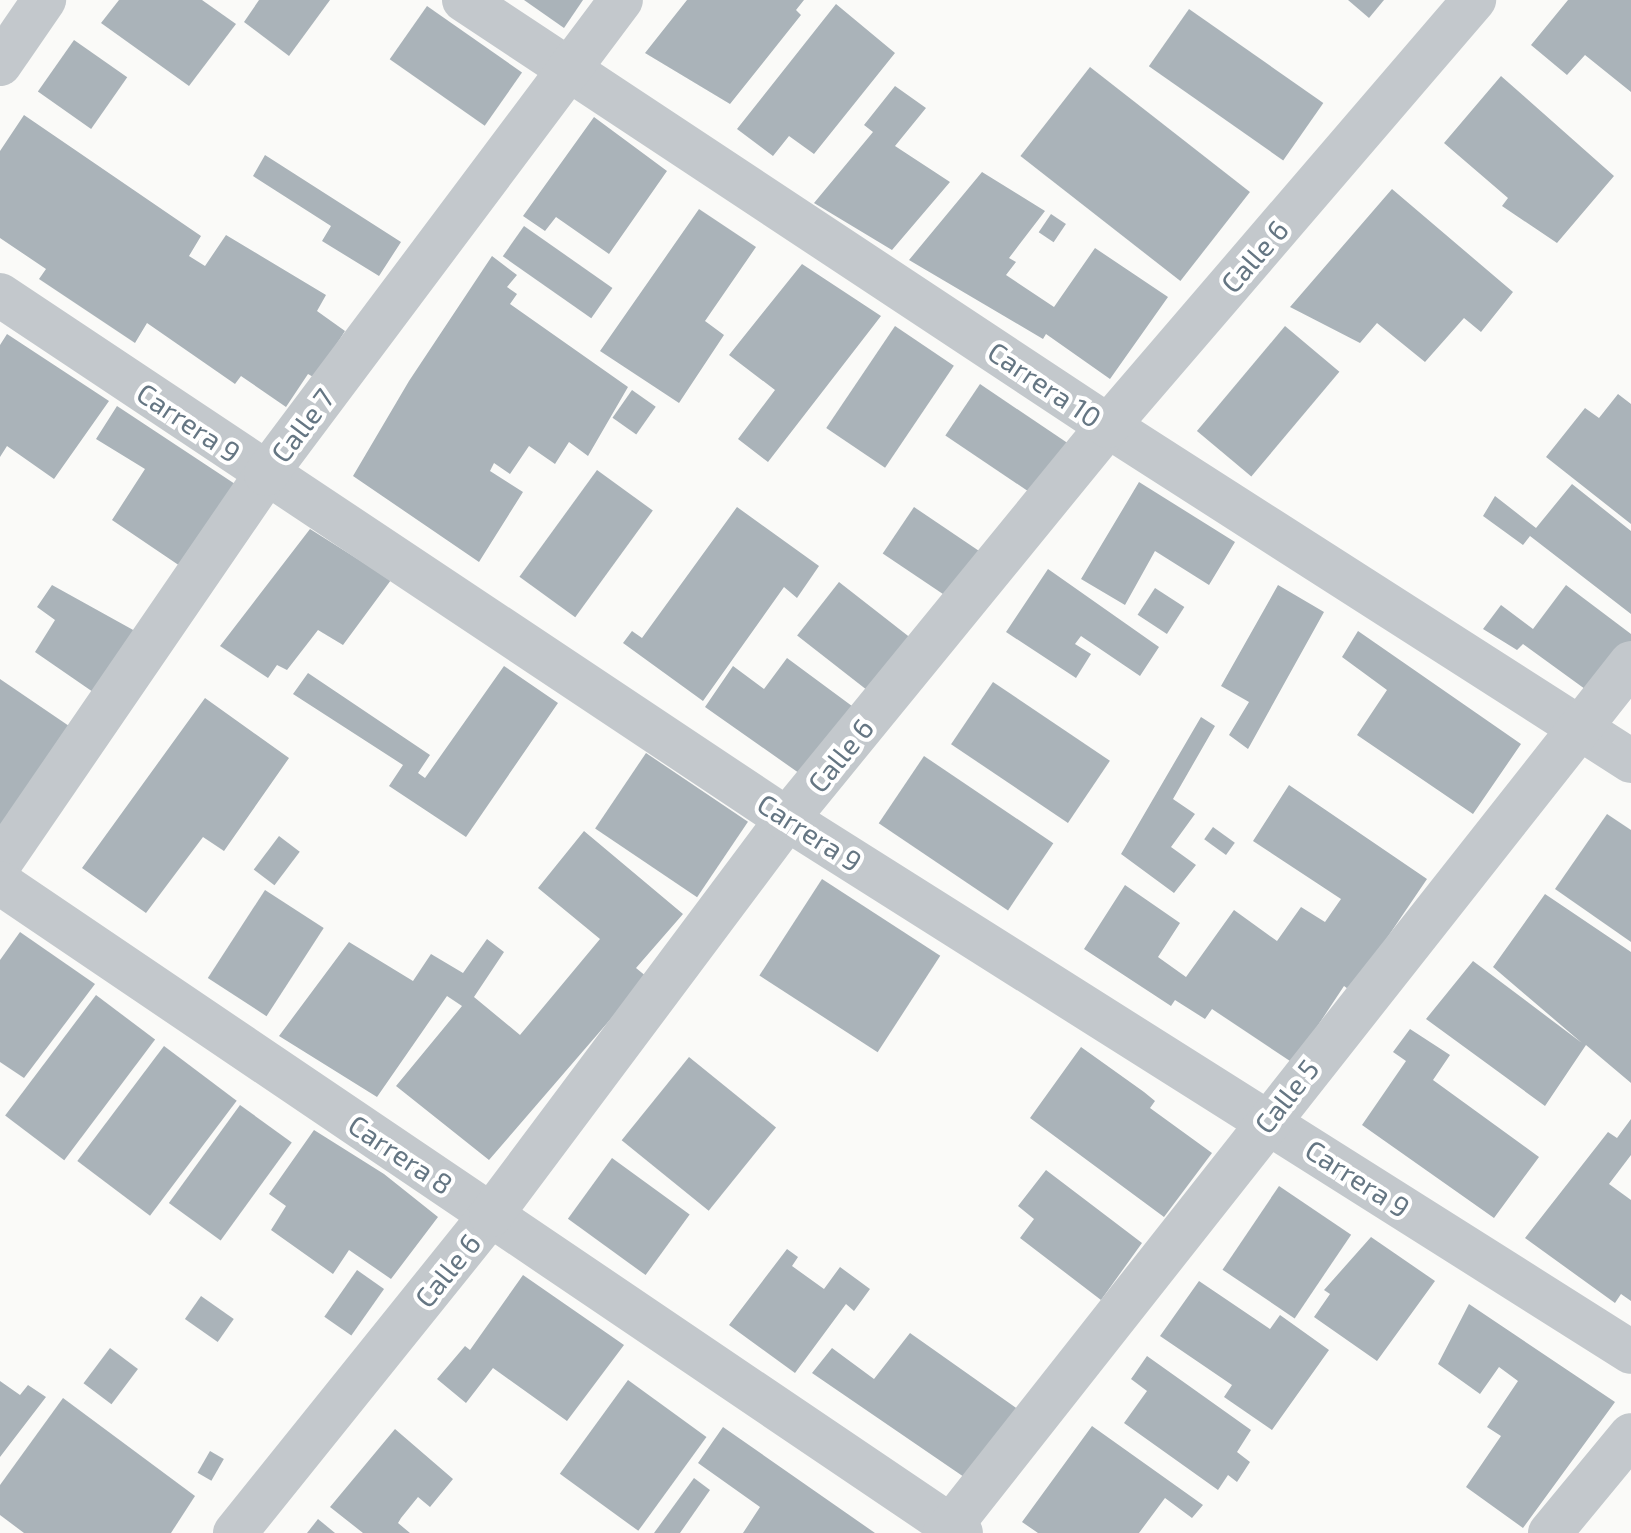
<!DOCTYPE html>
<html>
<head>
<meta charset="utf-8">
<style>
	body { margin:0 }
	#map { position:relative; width:1631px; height:1533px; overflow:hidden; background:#fafaf8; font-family:"Exo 2",sans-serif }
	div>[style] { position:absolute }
	.building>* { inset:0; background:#aab3b9; transform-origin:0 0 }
	.minor>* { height:44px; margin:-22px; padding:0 22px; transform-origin:22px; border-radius:22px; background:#c3c8cc }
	span { translate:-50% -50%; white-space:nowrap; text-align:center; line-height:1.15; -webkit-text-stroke:8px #fff; paint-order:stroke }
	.street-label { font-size:28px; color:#657683 }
</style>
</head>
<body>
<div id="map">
	<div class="building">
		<div style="clip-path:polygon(119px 0,202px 0,236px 24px,189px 86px,101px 23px)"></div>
		<div style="clip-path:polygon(259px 0,330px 0,289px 56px,244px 22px)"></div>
		<div style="clip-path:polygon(524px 0,583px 0,564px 28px)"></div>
		<div style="clip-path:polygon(687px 0,804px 0,796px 10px,801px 15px,730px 104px,645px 53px)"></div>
		<div style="clip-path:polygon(1348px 0,1384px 0,1369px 18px)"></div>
		<div style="clip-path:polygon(1568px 0,1631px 0,1631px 92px,1585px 55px,1567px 75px,1531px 45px)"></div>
		<div style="clip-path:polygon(836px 4px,895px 53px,814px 154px,789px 136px,773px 156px,737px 129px)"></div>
		<div style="left:427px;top:6px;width:116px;height:65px;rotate:35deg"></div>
		<div style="left:1189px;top:9px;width:164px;height:70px;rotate:35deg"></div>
		<div style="left:74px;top:40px;width:65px;height:63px;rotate:35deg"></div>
		<div style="left:1090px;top:67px;width:203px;height:113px;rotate:38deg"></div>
		<div style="clip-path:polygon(1501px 76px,1614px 176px,1557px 243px,1502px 206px,1508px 198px,1444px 143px)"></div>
		<div style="clip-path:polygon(895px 86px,926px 108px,895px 146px,950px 182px,892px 250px,814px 203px,873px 132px,864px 125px)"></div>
		<div style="clip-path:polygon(24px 115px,201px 236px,189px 256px,205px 266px,226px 235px,326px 295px,317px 311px,345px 331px,315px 378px,308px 374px,286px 407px,241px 376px,235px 384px,147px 323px,135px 343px,39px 279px,46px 269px,0 238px,0 151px)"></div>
		<div style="clip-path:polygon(594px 117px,667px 171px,609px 254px,556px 217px,545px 231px,523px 216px)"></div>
		<div style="clip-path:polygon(265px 155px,401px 242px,379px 276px,322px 241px,331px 226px,253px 176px)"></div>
		<div style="clip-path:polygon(982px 172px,1045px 211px,1009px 258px,1016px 262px,1006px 275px,1054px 307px,1095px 248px,1168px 297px,1110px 379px,1046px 334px,1043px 339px,909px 260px)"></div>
		<div style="clip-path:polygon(1392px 189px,1513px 292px,1481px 332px,1464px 318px,1425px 362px,1377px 323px,1360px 343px,1290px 307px)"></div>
		<div style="clip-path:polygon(699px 209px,756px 247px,705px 321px,724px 335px,679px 403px,600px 351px)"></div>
		<div style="left:1051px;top:214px;width:18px;height:22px;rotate:34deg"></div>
		<div style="left:524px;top:226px;width:108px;height:37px;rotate:35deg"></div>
		<div style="clip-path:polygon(492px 256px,517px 275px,507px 287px,517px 294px,510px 304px,628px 387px,588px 456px,569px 442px,555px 464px,529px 446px,510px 474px,494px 463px,490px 471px,523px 492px,479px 562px,353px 476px,409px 381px)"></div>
		<div style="clip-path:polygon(802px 264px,881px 316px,768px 462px,738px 439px,775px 390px,729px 355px)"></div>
		<div style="left:895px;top:326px;width:71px;height:123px;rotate:34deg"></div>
		<div style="left:1285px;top:326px;width:71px;height:137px;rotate:40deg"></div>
		<div style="clip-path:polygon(7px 334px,109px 401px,54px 479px,7px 446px,0 457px,0 345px)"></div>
		<div style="left:980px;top:384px;width:115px;height:62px;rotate:34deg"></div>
		<div style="left:632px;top:390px;width:29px;height:34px;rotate:35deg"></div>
		<div style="clip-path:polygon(1618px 394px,1631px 404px,1631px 524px,1546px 457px,1585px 408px,1599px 418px)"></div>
		<div style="clip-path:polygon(117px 406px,235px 484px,180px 566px,112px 520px,145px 469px,96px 439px)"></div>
		<div style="left:597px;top:470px;width:69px;height:132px;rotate:36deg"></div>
		<div style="clip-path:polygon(1139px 482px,1235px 542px,1209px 585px,1155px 551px,1125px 605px,1081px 579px)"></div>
		<div style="clip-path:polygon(1572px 484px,1631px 531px,1631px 614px,1530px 536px,1523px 545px,1483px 516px,1495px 496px,1536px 528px)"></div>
		<div style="clip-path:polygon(737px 507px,819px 566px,797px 598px,784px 587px,703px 701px,623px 643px,632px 631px,642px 638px)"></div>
		<div style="left:914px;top:507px;width:83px;height:56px;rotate:34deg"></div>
		<div style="clip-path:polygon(310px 529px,391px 580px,343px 645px,318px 630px,287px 670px,277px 665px,268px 678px,220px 646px)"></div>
		<div style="clip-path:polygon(1048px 569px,1159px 647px,1140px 676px,1081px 636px,1075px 644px,1091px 654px,1076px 678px,1006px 632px)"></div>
		<div style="left:839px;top:582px;width:104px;height:68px;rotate:38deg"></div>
		<div style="clip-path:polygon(52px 585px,135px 631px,93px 692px,35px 652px,55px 620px,37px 607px)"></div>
		<div style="clip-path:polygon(1278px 585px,1324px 612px,1248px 749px,1229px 735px,1249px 702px,1221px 686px)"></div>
		<div style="clip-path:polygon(1566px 585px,1631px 634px,1631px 650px,1596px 697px,1523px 644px,1517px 650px,1483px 629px,1501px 605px,1533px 629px)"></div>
		<div style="left:1155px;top:588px;width:35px;height:32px;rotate:33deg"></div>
		<div style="clip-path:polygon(1358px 631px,1521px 744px,1473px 814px,1357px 735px,1387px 690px,1342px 657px)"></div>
		<div style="clip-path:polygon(787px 658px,856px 709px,806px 778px,705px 707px,733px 666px,764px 689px)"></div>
		<div style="clip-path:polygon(504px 666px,558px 703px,466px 837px,389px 786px,403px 765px,293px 694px,308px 673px,430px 755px,418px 773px,425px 778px)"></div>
		<div style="clip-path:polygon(0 679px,69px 726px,0 826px)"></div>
		<div style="left:993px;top:682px;width:141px;height:75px;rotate:34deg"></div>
		<div style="clip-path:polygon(205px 698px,289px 758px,224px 851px,203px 837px,146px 913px,82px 868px)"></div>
		<div style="clip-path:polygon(1201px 717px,1215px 726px,1173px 799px,1195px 814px,1171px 847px,1196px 865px,1174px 893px,1121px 854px)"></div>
		<div style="left:646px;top:753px;width:123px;height:91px;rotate:34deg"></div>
		<div style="left:924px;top:756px;width:156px;height:81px;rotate:34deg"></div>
		<div style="clip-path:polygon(1289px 785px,1427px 879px,1351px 991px,1344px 986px,1293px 1063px,1212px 1009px,1205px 1019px,1175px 1000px,1171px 1006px,1084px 949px,1125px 885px,1180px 923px,1158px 957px,1186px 977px,1234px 910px,1277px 941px,1301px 907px,1325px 922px,1341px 899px,1253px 841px)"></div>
		<div style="clip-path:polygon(1607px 814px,1631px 830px,1631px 942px,1555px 889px)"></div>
		<div style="left:1213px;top:827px;width:27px;height:15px;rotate:36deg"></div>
		<div style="clip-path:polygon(584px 831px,683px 914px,636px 968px,647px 977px,489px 1160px,396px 1086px,462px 1006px,447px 996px,377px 1097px,279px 1036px,349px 942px,413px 981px,431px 954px,463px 973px,487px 939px,504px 952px,474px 997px,520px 1035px,600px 939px,538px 888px)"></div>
		<div style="left:279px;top:836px;width:26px;height:42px;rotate:37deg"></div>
		<div style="left:822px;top:879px;width:141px;height:115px;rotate:33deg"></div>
		<div style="left:265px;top:890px;width:70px;height:105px;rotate:33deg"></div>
		<div style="clip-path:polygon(1545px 894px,1631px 952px,1631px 1083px,1586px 1045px,1545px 1106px,1426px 1019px,1473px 961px,1582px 1043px,1493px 967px)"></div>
		<div style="clip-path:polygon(20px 932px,95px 984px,24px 1078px,0 1062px,0 960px)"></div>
		<div style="left:96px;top:995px;width:74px;height:151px;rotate:37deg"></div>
		<div style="clip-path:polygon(1410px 1029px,1450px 1055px,1433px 1080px,1539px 1157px,1494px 1218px,1362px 1125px,1406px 1061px,1393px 1052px)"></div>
		<div style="left:164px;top:1046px;width:91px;height:144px;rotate:37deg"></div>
		<div style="clip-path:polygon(1081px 1047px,1144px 1092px,1155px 1101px,1150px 1108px,1212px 1153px,1164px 1217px,1030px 1118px)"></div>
		<div style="left:689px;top:1057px;width:112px;height:107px;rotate:39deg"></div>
		<div style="left:240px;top:1105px;width:64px;height:121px;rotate:36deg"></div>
		<div style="clip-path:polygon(1631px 1119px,1631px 1155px,1609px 1184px,1631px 1200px,1631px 1301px,1621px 1294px,1615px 1303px,1525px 1238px,1608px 1132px,1617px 1138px)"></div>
		<div style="clip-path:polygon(314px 1130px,384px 1174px,438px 1217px,391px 1279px,349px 1250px,333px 1274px,271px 1230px,286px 1206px,269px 1194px)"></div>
		<div style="left:612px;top:1158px;width:96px;height:75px;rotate:36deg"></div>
		<div style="clip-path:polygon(1046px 1170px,1142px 1243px,1101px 1300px,1020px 1238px,1034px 1219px,1018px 1206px)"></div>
		<div style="left:1279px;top:1186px;width:87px;height:101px;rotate:34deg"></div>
		<div style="clip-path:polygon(1371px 1237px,1435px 1281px,1377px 1361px,1314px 1317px,1330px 1294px,1324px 1290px)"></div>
		<div style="clip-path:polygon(787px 1249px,798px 1257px,792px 1266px,824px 1289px,840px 1267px,870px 1289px,854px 1311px,846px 1304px,795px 1373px,729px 1325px)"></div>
		<div style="left:357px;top:1270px;width:33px;height:57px;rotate:35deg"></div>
		<div style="clip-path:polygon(523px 1275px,624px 1345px,567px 1421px,493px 1368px,466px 1403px,437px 1379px,465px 1346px,470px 1350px)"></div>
		<div style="clip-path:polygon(1199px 1281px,1270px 1329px,1280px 1315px,1329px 1350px,1272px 1430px,1224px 1397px,1232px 1385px,1160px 1336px)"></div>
		<div style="left:201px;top:1296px;width:40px;height:28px;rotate:35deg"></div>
		<div style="clip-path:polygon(1469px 1304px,1615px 1402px,1523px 1528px,1466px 1487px,1501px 1436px,1487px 1427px,1518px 1381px,1499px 1367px,1480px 1394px,1438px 1364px)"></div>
		<div style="clip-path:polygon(910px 1333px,1019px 1410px,964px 1477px,812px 1373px,832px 1348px,874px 1379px)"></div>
		<div style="left:110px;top:1348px;width:35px;height:44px;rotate:37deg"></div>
		<div style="clip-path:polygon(1147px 1356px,1251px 1430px,1237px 1452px,1250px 1462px,1237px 1482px,1228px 1475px,1218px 1490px,1124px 1423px,1147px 1391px,1131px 1379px)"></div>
		<div style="left:628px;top:1380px;width:97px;height:116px;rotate:36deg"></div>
		<div style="clip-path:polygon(0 1381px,20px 1395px,28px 1385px,46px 1397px,0 1457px)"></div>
		<div style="clip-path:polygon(63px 1398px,195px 1496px,171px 1533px,24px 1533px,0 1515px,0 1485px)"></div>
		<div style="clip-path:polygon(1092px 1426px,1203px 1505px,1192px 1518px,1165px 1498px,1139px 1533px,1038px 1533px,1022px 1522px)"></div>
		<div style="clip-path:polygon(723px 1427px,875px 1533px,743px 1533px,760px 1507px,698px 1463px)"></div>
		<div style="clip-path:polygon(395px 1429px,453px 1479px,430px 1507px,418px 1497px,401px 1518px,398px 1523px,410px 1533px,363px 1533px,330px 1507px)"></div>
		<div style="left:210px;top:1451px;width:16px;height:25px;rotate:30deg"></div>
		<div style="clip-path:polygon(694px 1478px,710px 1490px,680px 1533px,654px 1533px)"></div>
		<div style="clip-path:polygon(318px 1519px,335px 1533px,307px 1533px)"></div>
	</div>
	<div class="minor">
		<div style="left:464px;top:0;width:772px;rotate:33.48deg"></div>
		<div style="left:1108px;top:426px;width:621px;rotate:32.64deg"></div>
		<div style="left:0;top:64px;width:78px;rotate:-55.5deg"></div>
		<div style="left:0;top:295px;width:945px;rotate:33.66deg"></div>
		<div style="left:787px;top:819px;width:998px;rotate:32.27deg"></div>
		<div style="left:0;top:863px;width:471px;rotate:-55.6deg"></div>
		<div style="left:266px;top:474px;width:592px;rotate:-53.17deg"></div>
		<div style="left:0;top:883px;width:1160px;rotate:34.07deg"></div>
		<div style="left:235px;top:1533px;width:408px;rotate:-51.2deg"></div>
		<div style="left:491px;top:1215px;width:494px;rotate:-53.2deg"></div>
		<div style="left:787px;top:819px;width:507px;rotate:-50.76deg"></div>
		<div style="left:1108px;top:426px;width:562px;rotate:-49.33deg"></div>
		<div style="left:945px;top:1533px;width:1108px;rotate:-51.74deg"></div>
		<div style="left:1550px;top:1533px;width:127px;rotate:-50.4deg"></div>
	</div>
	<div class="street-label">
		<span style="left:1254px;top:256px;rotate:-49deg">Calle 6</span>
		<span style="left:1045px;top:384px;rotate:34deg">Carrera 10</span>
		<span style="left:189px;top:422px;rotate:34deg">Carrera 9</span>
		<span style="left:302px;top:425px;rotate:-53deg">Calle 7</span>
		<span style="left:840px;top:755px;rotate:-51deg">Calle 6</span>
		<span style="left:810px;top:832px;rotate:33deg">Carrera 9</span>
		<span style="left:1286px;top:1096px;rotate:-52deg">Calle 5</span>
		<span style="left:401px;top:1154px;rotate:34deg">Carrera 8</span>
		<span style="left:1358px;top:1178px;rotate:33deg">Carrera 9</span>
		<span style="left:447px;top:1270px;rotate:-51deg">Calle 6</span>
	</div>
</div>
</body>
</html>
